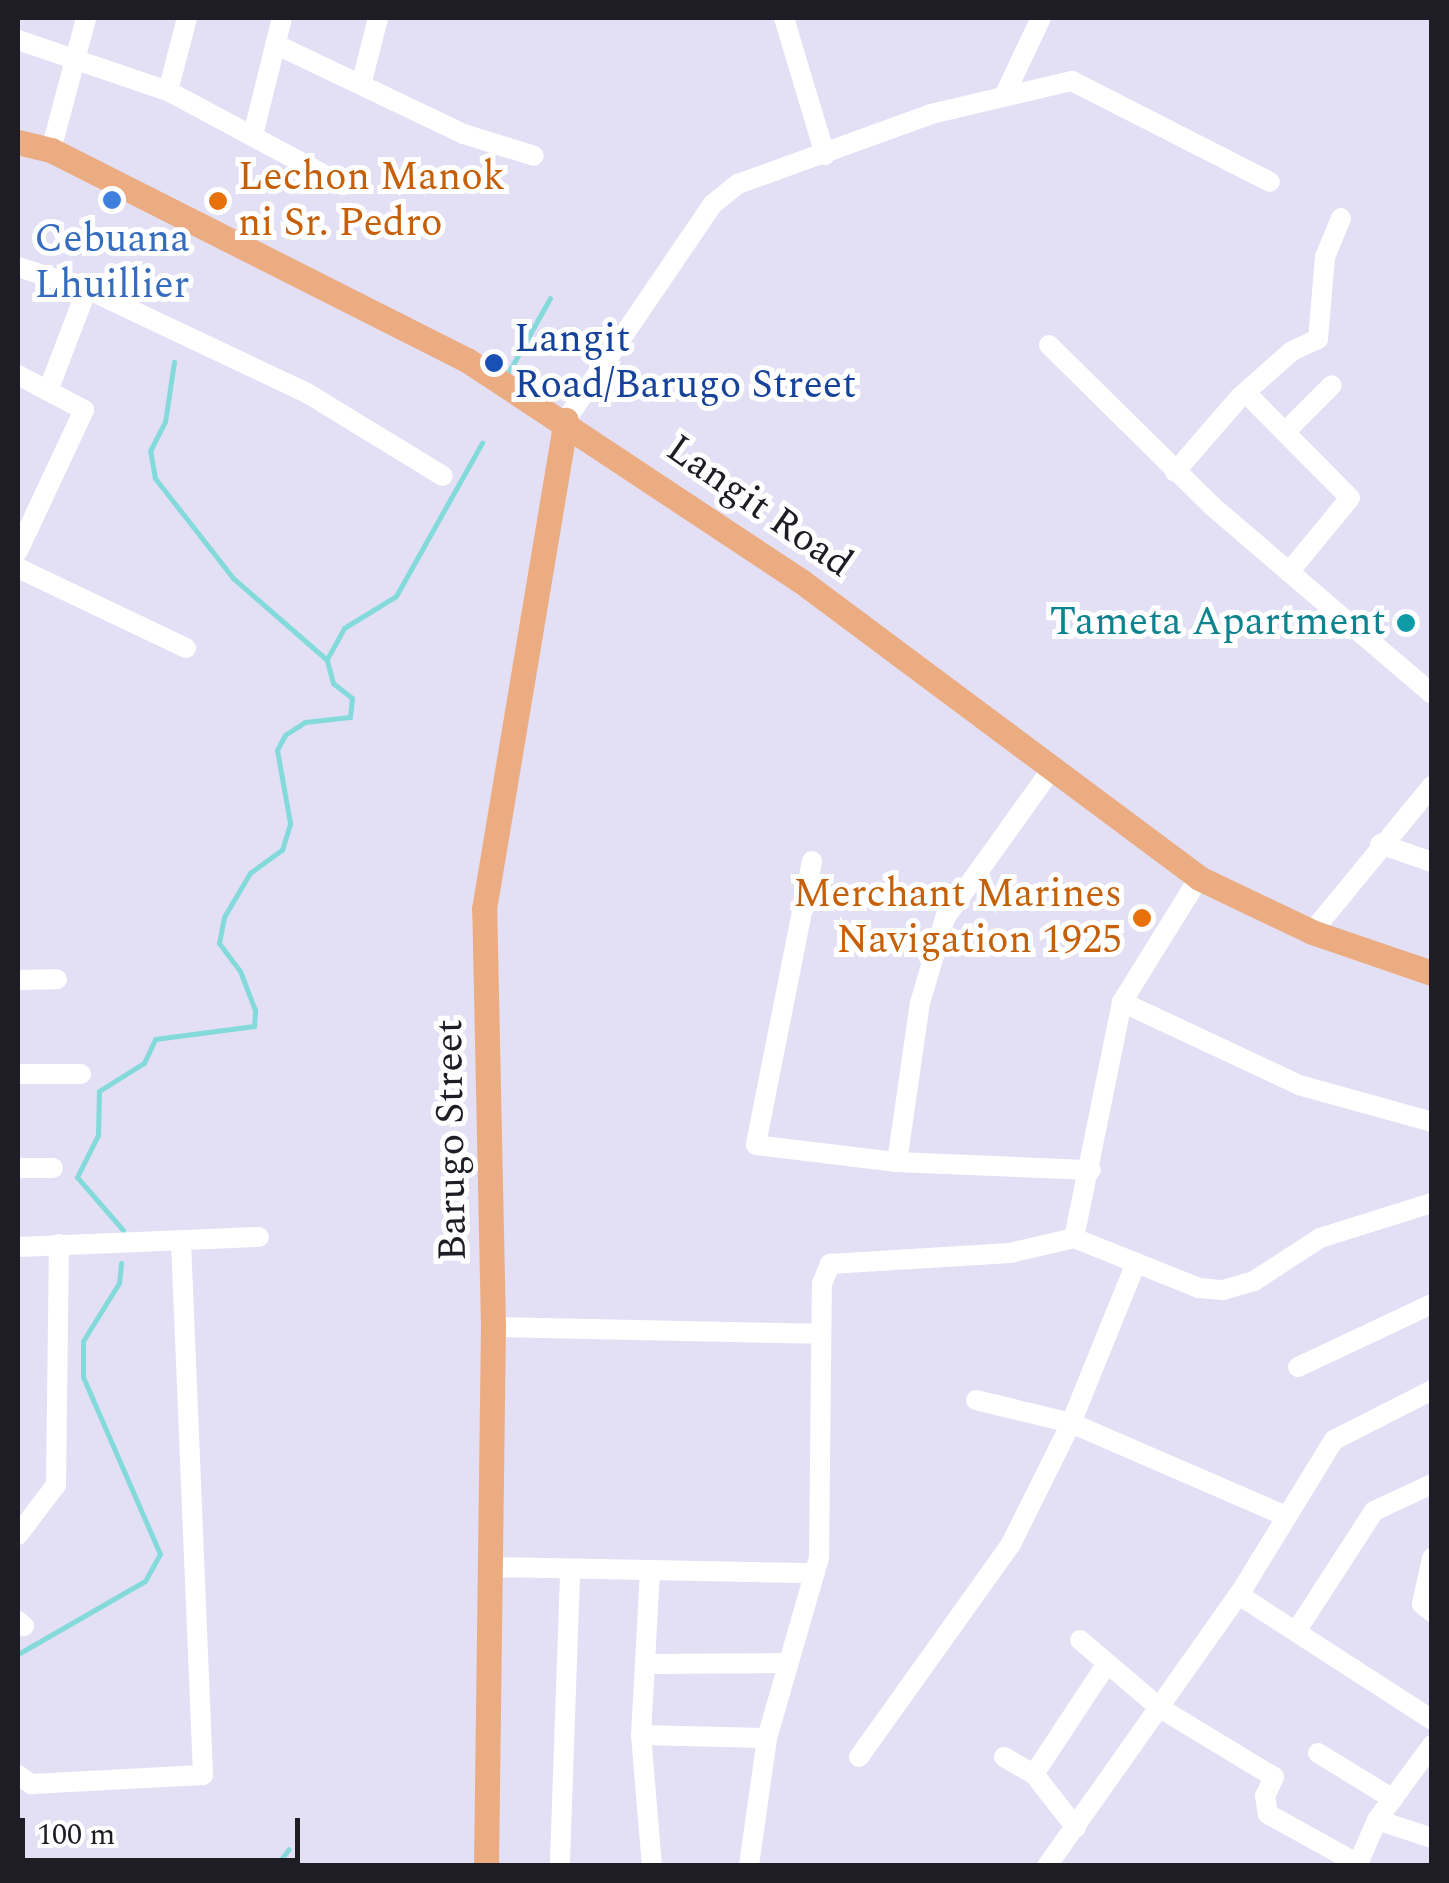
<!DOCTYPE html>
<html>
<head>
<meta charset="utf-8">
<style>
	body { margin:0 }
	#map { position:relative; width:1449px; height:1883px; overflow:hidden; background:#e3e0f6; font-family:Spectral,serif }
	div>[style] { position:absolute }
	.stream>* { height:5px; margin:-2.5px; padding:0 2.5px; transform-origin:2.5px; border-radius:2.5px; background:#84dadb }
	.minor>* { height:20px; margin:-10px; padding:0 10px; transform-origin:10px; border-radius:10px; background:#fff }
	.major>* { height:25px; margin:-12.5px; padding:0 12.5px; transform-origin:12.5px; border-radius:12.5px; background:#ecac82 }
	.dots>* { width:28px; height:28px; translate:-50% -50%; box-sizing:border-box; border:5px solid #fff; border-radius:50% }
	span { translate:-50% -50%; white-space:nowrap; text-align:center; line-height:1.15; -webkit-text-stroke:10px #fff; paint-order:stroke }
	.food-label { font-size:40px; color:#c56008 }
	.left { translate:0 -50%; text-align:left }
	.right { translate:-100% -50%; text-align:right }
	.shop-label { font-size:40px; color:#366cbe }
	.transit-label { font-size:40px; color:#164399 }
	.street-label { font-size:40px; color:#1e1d25 }
	.culture-label { font-size:40px; color:#0d838f }
	.frame { position:absolute; inset:0; border:20px solid #1e1d25; pointer-events:none }
	.scale { position:absolute; left:20px; top:1818px; width:280px; height:45px; box-sizing:border-box; border:5px solid #1e1d25; border-top:0; padding-left:12px; font-size:30px; line-height:35px; white-space:nowrap; color:#1e1d25; -webkit-text-stroke:8px #fff; paint-order:stroke }
</style>
</head>
<body>
<div id="map">
	<div class="stream">
		<div style="left:507px;top:375px;width:88px;rotate:-60.8deg"></div>
		<div style="left:327px;top:659px;width:35px;rotate:-61deg"></div>
		<div style="left:344px;top:628px;width:61px;rotate:-31.6deg"></div>
		<div style="left:396px;top:596px;width:176px;rotate:-60.7deg"></div>
		<div style="left:123px;top:1230px;width:70px;rotate:-131deg"></div>
		<div style="left:77px;top:1177px;width:47px;rotate:-63.4deg"></div>
		<div style="left:98px;top:1135px;width:44px;rotate:-88.7deg"></div>
		<div style="left:99px;top:1091px;width:53px;rotate:-31.9deg"></div>
		<div style="left:144px;top:1063px;width:26px;rotate:-65deg"></div>
		<div style="left:155px;top:1039px;width:100px;rotate:-7.5deg"></div>
		<div style="left:254px;top:1026px;width:16px;rotate:-86deg"></div>
		<div style="left:255px;top:1010px;width:42px;rotate:-111deg"></div>
		<div style="left:240px;top:971px;width:35px;rotate:-127deg"></div>
		<div style="left:219px;top:943px;width:26px;rotate:-79deg"></div>
		<div style="left:224px;top:917px;width:51px;rotate:-59.4deg"></div>
		<div style="left:250px;top:873px;width:39px;rotate:-36deg"></div>
		<div style="left:282px;top:850px;width:28px;rotate:-73deg"></div>
		<div style="left:290px;top:823px;width:74px;rotate:-100.1deg"></div>
		<div style="left:277px;top:750px;width:17px;rotate:-62deg"></div>
		<div style="left:285px;top:735px;width:24px;rotate:-33deg"></div>
		<div style="left:305px;top:722px;width:45px;rotate:-6.3deg"></div>
		<div style="left:350px;top:717px;width:19px;rotate:-84deg"></div>
		<div style="left:352px;top:698px;width:24px;rotate:-142deg"></div>
		<div style="left:333px;top:683px;width:24px;rotate:-105deg"></div>
		<div style="left:327px;top:660px;width:125px;rotate:-138.9deg"></div>
		<div style="left:233px;top:578px;width:127px;rotate:-128deg"></div>
		<div style="left:155px;top:478px;width:27px;rotate:-100deg"></div>
		<div style="left:150px;top:451px;width:33px;rotate:-63deg"></div>
		<div style="left:165px;top:422px;width:61px;rotate:-81.5deg"></div>
		<div style="left:18px;top:1654px;width:146px;rotate:-29.9deg"></div>
		<div style="left:145px;top:1581px;width:31px;rotate:-61deg"></div>
		<div style="left:160px;top:1554px;width:193px;rotate:-113.5deg"></div>
		<div style="left:83px;top:1377px;width:36px;rotate:-90deg"></div>
		<div style="left:83px;top:1341px;width:68px;rotate:-58.2deg"></div>
		<div style="left:119px;top:1283px;width:20px;rotate:-84deg"></div>
		<div style="left:276px;top:1866px;width:21px;rotate:-53deg"></div>
	</div>
	<div class="minor">
		<div style="left:784px;top:18px;width:143px;rotate:73.3deg"></div>
		<div style="left:18px;top:40px;width:158px;rotate:18.8deg"></div>
		<div style="left:168px;top:91px;width:199px;rotate:28.2deg"></div>
		<div style="left:275px;top:44px;width:209px;rotate:25.5deg"></div>
		<div style="left:464px;top:134px;width:73px;rotate:17.4deg"></div>
		<div style="left:362px;top:81px;width:65px;rotate:-75.7deg"></div>
		<div style="left:168px;top:91px;width:75px;rotate:-75.4deg"></div>
		<div style="left:1005px;top:94px;width:84px;rotate:-64.7deg"></div>
		<div style="left:253px;top:135px;width:121px;rotate:-76.1deg"></div>
		<div style="left:51px;top:150px;width:137px;rotate:-75.1deg"></div>
		<div style="left:18px;top:267px;width:72px;rotate:17.7deg"></div>
		<div style="left:87px;top:289px;width:243px;rotate:25.3deg"></div>
		<div style="left:307px;top:393px;width:159px;rotate:31.4deg"></div>
		<div style="left:1049px;top:345px;width:229px;rotate:44.6deg"></div>
		<div style="left:1212px;top:506px;width:289px;rotate:40.5deg"></div>
		<div style="left:18px;top:375px;width:75px;rotate:27.9deg"></div>
		<div style="left:84px;top:410px;width:156px;rotate:115.1deg"></div>
		<div style="left:48px;top:391px;width:109px;rotate:-69.1deg"></div>
		<div style="left:1247px;top:394px;width:146px;rotate:45.3deg"></div>
		<div style="left:1350px;top:498px;width:96px;rotate:129.5deg"></div>
		<div style="left:566px;top:420px;width:261px;rotate:-55.8deg"></div>
		<div style="left:713px;top:204px;width:32px;rotate:-39deg"></div>
		<div style="left:738px;top:184px;width:205px;rotate:-19.9deg"></div>
		<div style="left:931px;top:114px;width:145px;rotate:-13.2deg"></div>
		<div style="left:1072px;top:81px;width:222px;rotate:27deg"></div>
		<div style="left:1285px;top:432px;width:66px;rotate:-45deg"></div>
		<div style="left:1175px;top:472px;width:99px;rotate:-49.1deg"></div>
		<div style="left:1240px;top:397px;width:69px;rotate:-41.5deg"></div>
		<div style="left:1292px;top:351px;width:29px;rotate:-25deg"></div>
		<div style="left:1318px;top:339px;width:82px;rotate:-85.1deg"></div>
		<div style="left:1325px;top:257px;width:42px;rotate:-67.7deg"></div>
		<div style="left:18px;top:568px;width:186px;rotate:25.5deg"></div>
		<div style="left:1380px;top:844px;width:55px;rotate:19.1deg"></div>
		<div style="left:812px;top:861px;width:289px;rotate:101.2deg"></div>
		<div style="left:756px;top:1145px;width:142px;rotate:6.9deg"></div>
		<div style="left:897px;top:1162px;width:194px;rotate:2.4deg"></div>
		<div style="left:1312px;top:932px;width:189px;rotate:-50.6deg"></div>
		<div style="left:18px;top:980px;width:39px;rotate:-1deg"></div>
		<div style="left:1122px;top:1002px;width:195px;rotate:25.1deg"></div>
		<div style="left:1299px;top:1085px;width:138px;rotate:15.5deg"></div>
		<div style="left:18px;top:1074px;width:63px"></div>
		<div style="left:897px;top:1162px;width:161px;rotate:-81.8deg"></div>
		<div style="left:920px;top:1003px;width:89px;rotate:-73.6deg"></div>
		<div style="left:945px;top:918px;width:182px;rotate:-54.4deg"></div>
		<div style="left:18px;top:1168px;width:35px"></div>
		<div style="left:1074px;top:1238px;width:241px;rotate:-78.5deg"></div>
		<div style="left:1122px;top:1002px;width:146px;rotate:-58.2deg"></div>
		<div style="left:18px;top:1247px;width:241px;rotate:-2.4deg"></div>
		<div style="left:493px;top:1327px;width:328px;rotate:1.2deg"></div>
		<div style="left:1298px;top:1367px;width:148px;rotate:-25.2deg"></div>
		<div style="left:976px;top:1400px;width:98px;rotate:13.6deg"></div>
		<div style="left:1071px;top:1423px;width:234px;rotate:23.4deg"></div>
		<div style="left:18px;top:1535px;width:63px;rotate:-52.8deg"></div>
		<div style="left:56px;top:1485px;width:241px;rotate:-89.3deg"></div>
		<div style="left:1432px;top:1558px;width:47px;rotate:102.3deg"></div>
		<div style="left:1422px;top:1604px;width:13px;rotate:39deg"></div>
		<div style="left:490px;top:1567px;width:324px;rotate:1.1deg"></div>
		<div style="left:650px;top:1570px;width:165px;rotate:93.1deg"></div>
		<div style="left:641px;top:1735px;width:131px;rotate:85.2deg"></div>
		<div style="left:1239px;top:1595px;width:230px;rotate:32.9deg"></div>
		<div style="left:18px;top:1621px;width:8px;rotate:40deg"></div>
		<div style="left:1297px;top:1630px;width:142px;rotate:-57.1deg"></div>
		<div style="left:1374px;top:1511px;width:64px;rotate:-25deg"></div>
		<div style="left:1080px;top:1640px;width:105px;rotate:40.4deg"></div>
		<div style="left:1160px;top:1708px;width:133px;rotate:31.2deg"></div>
		<div style="left:1274px;top:1777px;width:21px;rotate:115deg"></div>
		<div style="left:1265px;top:1796px;width:18px;rotate:81deg"></div>
		<div style="left:1268px;top:1814px;width:103px;rotate:29.1deg"></div>
		<div style="left:646px;top:1664px;width:139px;rotate:-0.4deg"></div>
		<div style="left:641px;top:1735px;width:126px;rotate:1.4deg"></div>
		<div style="left:1318px;top:1753px;width:88px;rotate:31.5deg"></div>
		<div style="left:859px;top:1757px;width:262px;rotate:-54.5deg"></div>
		<div style="left:1011px;top:1544px;width:135px;rotate:-63.6deg"></div>
		<div style="left:1071px;top:1423px;width:173px;rotate:-67.9deg"></div>
		<div style="left:1004px;top:1757px;width:34px;rotate:30deg"></div>
		<div style="left:1034px;top:1774px;width:68px;rotate:52.1deg"></div>
		<div style="left:1034px;top:1774px;width:131px;rotate:-56.6deg"></div>
		<div style="left:18px;top:1775px;width:16px;rotate:35deg"></div>
		<div style="left:31px;top:1784px;width:172px;rotate:-3deg"></div>
		<div style="left:203px;top:1775px;width:534px;rotate:-92.36deg"></div>
		<div style="left:1377px;top:1820px;width:58px;rotate:18.1deg"></div>
		<div style="left:560px;top:1861px;width:292px;rotate:-88deg"></div>
		<div style="left:749px;top:1865px;width:128px;rotate:-81.9deg"></div>
		<div style="left:767px;top:1738px;width:187px;rotate:-73.9deg"></div>
		<div style="left:819px;top:1558px;width:274px;rotate:-89.4deg"></div>
		<div style="left:822px;top:1284px;width:22px;rotate:-68deg"></div>
		<div style="left:830px;top:1264px;width:180px;rotate:-3.5deg"></div>
		<div style="left:1010px;top:1253px;width:66px;rotate:-13.2deg"></div>
		<div style="left:1074px;top:1238px;width:135px;rotate:21.8deg"></div>
		<div style="left:1199px;top:1288px;width:24px;rotate:5deg"></div>
		<div style="left:1223px;top:1290px;width:32px;rotate:-16deg"></div>
		<div style="left:1254px;top:1281px;width:79px;rotate:-33.1deg"></div>
		<div style="left:1320px;top:1238px;width:117px;rotate:-17.4deg"></div>
		<div style="left:1047px;top:1866px;width:344px;rotate:-54.8deg"></div>
		<div style="left:1245px;top:1585px;width:170px;rotate:-58.5deg"></div>
		<div style="left:1334px;top:1440px;width:110px;rotate:-27deg"></div>
		<div style="left:1357px;top:1866px;width:50px;rotate:-66.5deg"></div>
		<div style="left:1377px;top:1820px;width:93px;rotate:-53.7deg"></div>
	</div>
	<div class="major">
		<div style="left:18px;top:142px;width:34px;rotate:14deg"></div>
		<div style="left:51px;top:150px;width:466px;rotate:26.8deg"></div>
		<div style="left:467px;top:360px;width:400px;rotate:33.5deg"></div>
		<div style="left:801px;top:581px;width:497px;rotate:36.7deg"></div>
		<div style="left:1199px;top:878px;width:125px;rotate:25.5deg"></div>
		<div style="left:1312px;top:932px;width:127px;rotate:18.9deg"></div>
		<div style="left:486px;top:1866px;width:539px;rotate:-89.26deg"></div>
		<div style="left:493px;top:1327px;width:418px;rotate:-91.2deg"></div>
		<div style="left:484px;top:909px;width:496px;rotate:-80.5deg"></div>
	</div>
	<div class="dots">
		<div style="left:112px;top:200px;background:#3f7fe0"></div>
		<div style="left:218px;top:201px;background:#e8710a"></div>
		<div style="left:494px;top:363px;background:#1a4fb4"></div>
		<div style="left:1406px;top:623px;background:#0f9aa8"></div>
		<div style="left:1142px;top:918px;background:#e8710a"></div>
	</div>
	<div class="food-label">
		<span class="left" style="left:238px;top:201px">Lechon Manok<br>ni Sr. Pedro</span>
		<span class="right" style="left:1122px;top:918px">Merchant Marines<br>Navigation 1925</span>
	</div>
	<div class="shop-label">
		<span style="left:112px;top:263px">Cebuana<br>Lhuillier</span>
	</div>
	<div class="transit-label">
		<span class="left" style="left:514px;top:363px">Langit<br>Road/Barugo Street</span>
	</div>
	<div class="street-label">
		<span style="left:759px;top:507px;rotate:35deg">Langit Road</span>
		<span style="left:452px;top:1140px;rotate:-91deg">Barugo Street</span>
	</div>
	<div class="culture-label">
		<span class="right" style="left:1386px;top:623px">Tameta Apartment</span>
	</div>
	<div class="frame"></div>
	<div class="scale">100 m</div>
</div>
</body>
</html>
